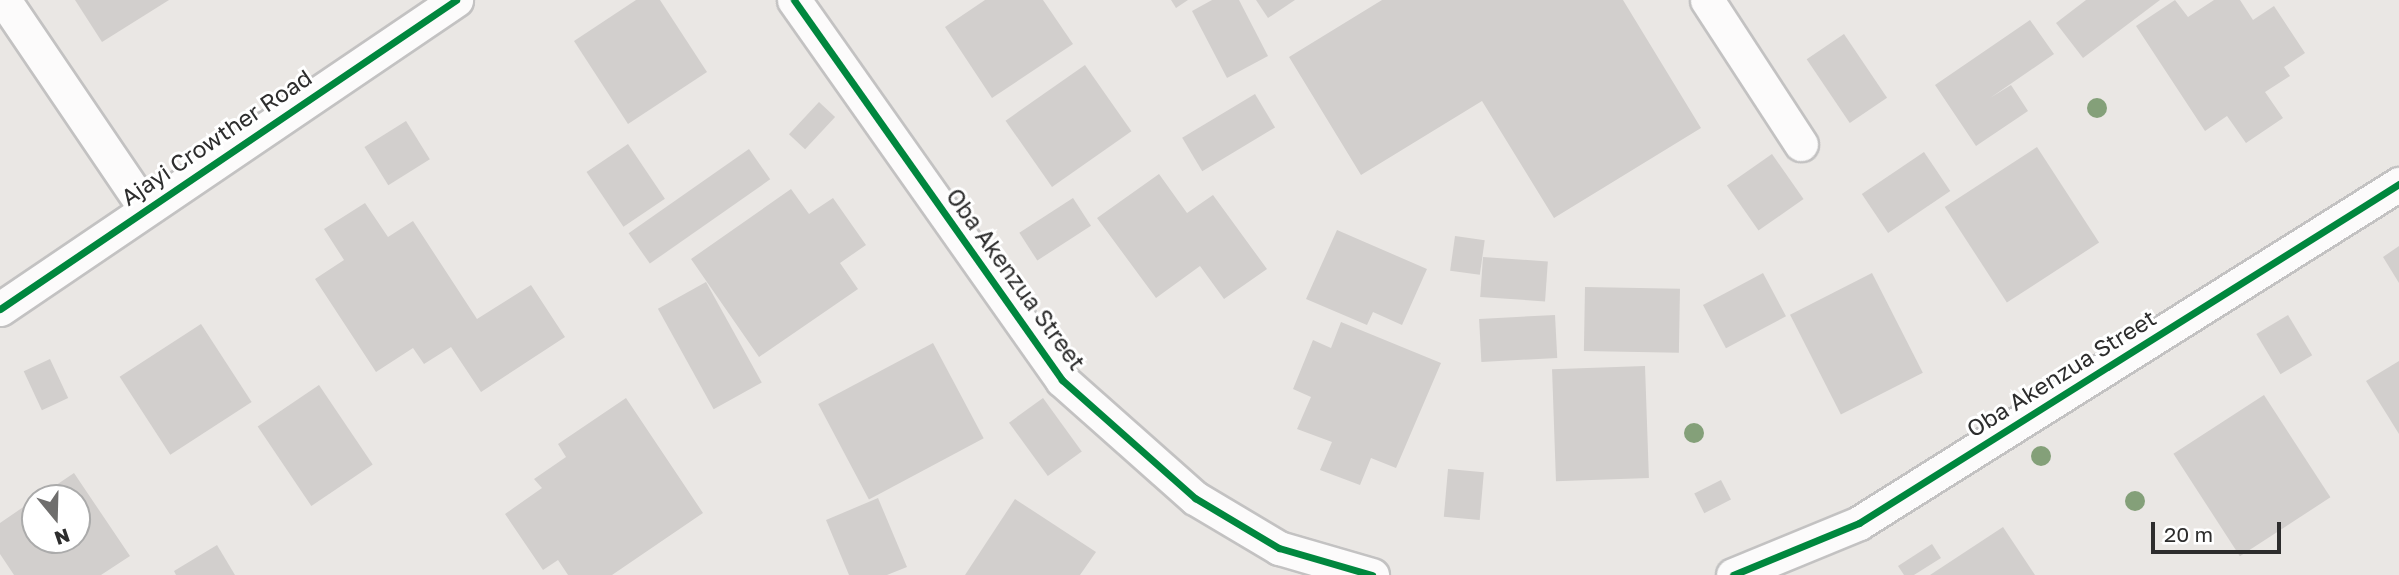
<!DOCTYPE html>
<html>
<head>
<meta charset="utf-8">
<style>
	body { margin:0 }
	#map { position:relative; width:2399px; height:575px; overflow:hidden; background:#eae7e4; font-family:"Golos Text",sans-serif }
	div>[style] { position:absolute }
	.building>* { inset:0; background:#d2cfcd; transform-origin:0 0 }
	.roads { filter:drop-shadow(2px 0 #c3c2c2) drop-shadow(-2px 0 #c3c2c2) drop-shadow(0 2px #c3c2c2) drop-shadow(0 -2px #c3c2c2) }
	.street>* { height:33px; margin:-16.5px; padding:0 16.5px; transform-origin:16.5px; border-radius:16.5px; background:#fcfbfb }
	.cycleway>* { height:7px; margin:-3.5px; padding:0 3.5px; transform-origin:3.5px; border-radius:3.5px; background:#00873e }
	.trees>* { width:20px; height:20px; margin:-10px; border-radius:50%; background:#84a079 }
	span { translate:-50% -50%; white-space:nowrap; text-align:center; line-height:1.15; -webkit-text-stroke:6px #fff; paint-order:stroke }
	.street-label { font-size:23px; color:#2d2d2d }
	.north { position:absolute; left:21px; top:484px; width:70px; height:70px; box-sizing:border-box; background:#fff; border:2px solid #ababab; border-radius:50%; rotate:161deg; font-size:19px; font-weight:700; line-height:28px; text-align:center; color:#2d2d2d }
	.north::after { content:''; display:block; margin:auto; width:24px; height:32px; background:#6f6e6d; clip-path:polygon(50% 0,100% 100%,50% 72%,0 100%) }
	.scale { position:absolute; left:2151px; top:522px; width:130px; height:32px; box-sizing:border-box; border:4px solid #2d2d2d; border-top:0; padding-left:9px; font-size:21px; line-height:24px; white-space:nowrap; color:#2d2d2d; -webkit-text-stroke:5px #fff; paint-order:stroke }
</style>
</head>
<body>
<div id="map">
	<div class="building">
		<div style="clip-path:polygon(75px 0,169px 0,102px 42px)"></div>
		<div style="clip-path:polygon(636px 0,660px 0,707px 72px,628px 124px,574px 41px)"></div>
		<div style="clip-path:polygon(985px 0,1043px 0,1073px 44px,992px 98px,945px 27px)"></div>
		<div style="clip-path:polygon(1171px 0,1188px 0,1176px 8px)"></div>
		<div style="clip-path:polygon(1212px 0,1239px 0,1268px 56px,1227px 78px,1192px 11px)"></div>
		<div style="clip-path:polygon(1256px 0,1295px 0,1268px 18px)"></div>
		<div style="clip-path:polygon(1382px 0,1623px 0,1701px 128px,1554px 218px,1482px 101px,1361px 175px,1289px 57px)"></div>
		<div style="clip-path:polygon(2086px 0,2160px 0,2083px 58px,2056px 23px)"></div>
		<div style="clip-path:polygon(2175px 0,2188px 17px,2214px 0,2240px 0,2253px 20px,2274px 6px,2305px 53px,2284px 67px,2290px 76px,2265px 92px,2283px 118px,2246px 143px,2227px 116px,2205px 131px,2136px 26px)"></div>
		<div style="clip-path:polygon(2030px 20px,2054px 54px,1990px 98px,2011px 85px,2028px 111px,1976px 146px,1935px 85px)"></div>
		<div style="left:1844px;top:34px;width:77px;height:45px;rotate:56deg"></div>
		<div style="left:1085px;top:65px;width:81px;height:97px;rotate:55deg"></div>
		<div style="left:1255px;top:94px;width:39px;height:85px;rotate:59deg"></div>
		<div style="left:819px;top:102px;width:22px;height:44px;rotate:43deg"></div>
		<div style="left:406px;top:121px;width:45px;height:49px;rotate:58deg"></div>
		<div style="left:628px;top:144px;width:66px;height:50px;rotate:56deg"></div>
		<div style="left:2037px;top:147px;width:114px;height:110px;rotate:57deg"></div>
		<div style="left:749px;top:149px;width:37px;height:147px;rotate:55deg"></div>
		<div style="left:1924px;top:152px;width:47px;height:75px;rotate:56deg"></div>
		<div style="left:1772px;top:154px;width:55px;height:55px;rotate:55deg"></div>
		<div style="clip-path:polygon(1159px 174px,1187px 213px,1213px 195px,1267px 269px,1224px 299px,1200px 266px,1156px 298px,1097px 218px)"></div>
		<div style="clip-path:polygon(791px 189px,809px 214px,833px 198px,866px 245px,840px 263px,858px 289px,759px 357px,691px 259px)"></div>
		<div style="left:1073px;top:198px;width:33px;height:64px;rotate:57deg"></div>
		<div style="clip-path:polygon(365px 203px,388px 237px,413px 221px,477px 319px,531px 285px,565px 337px,481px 392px,451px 347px,424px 364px,413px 348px,376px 372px,315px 279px,344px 260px,324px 229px)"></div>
		<div style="clip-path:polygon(1337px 230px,1427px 269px,1402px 325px,1373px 312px,1367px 325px,1306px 299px)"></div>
		<div style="left:1455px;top:236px;width:30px;height:35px;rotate:8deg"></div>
		<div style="clip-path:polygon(2399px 246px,2399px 283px,2383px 257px)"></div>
		<div style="left:1483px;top:257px;width:65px;height:40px;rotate:4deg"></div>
		<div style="left:1763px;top:273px;width:49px;height:68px;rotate:62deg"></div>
		<div style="left:1872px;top:273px;width:112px;height:92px;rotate:63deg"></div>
		<div style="left:706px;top:282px;width:115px;height:55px;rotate:61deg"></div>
		<div style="left:1585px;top:287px;width:95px;height:64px;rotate:1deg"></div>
		<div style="left:1555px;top:315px;width:43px;height:76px;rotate:87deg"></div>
		<div style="left:2288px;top:315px;width:47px;height:37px;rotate:59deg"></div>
		<div style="clip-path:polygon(1341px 322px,1441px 363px,1396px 468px,1371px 458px,1360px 485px,1320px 470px,1332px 442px,1297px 429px,1311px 397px,1293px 389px,1313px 340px,1331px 348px)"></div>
		<div style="left:201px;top:324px;width:93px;height:97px;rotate:57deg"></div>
		<div style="left:933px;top:343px;width:108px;height:130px;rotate:62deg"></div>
		<div style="left:50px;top:359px;width:43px;height:29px;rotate:65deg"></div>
		<div style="clip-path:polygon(2399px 361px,2399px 434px,2366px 381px)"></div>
		<div style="left:1645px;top:366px;width:112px;height:93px;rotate:88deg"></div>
		<div style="left:319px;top:385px;width:96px;height:74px;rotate:56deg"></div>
		<div style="left:2264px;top:395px;width:122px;height:108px;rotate:57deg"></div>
		<div style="clip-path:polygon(626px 398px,703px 513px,612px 575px,568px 575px,558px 560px,543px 570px,505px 514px,542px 488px,534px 479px,566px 457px,558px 444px)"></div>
		<div style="left:1043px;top:398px;width:66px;height:42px;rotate:54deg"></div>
		<div style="left:1448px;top:469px;width:36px;height:48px;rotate:5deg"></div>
		<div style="clip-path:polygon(74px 473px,130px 556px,101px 575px,14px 575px,0 554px,0 523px,35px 499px,35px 540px,77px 540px,77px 498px,37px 498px)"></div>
		<div style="left:1721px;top:480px;width:22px;height:30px;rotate:63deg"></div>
		<div style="clip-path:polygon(878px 498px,907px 567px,887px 575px,849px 575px,826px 520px)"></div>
		<div style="clip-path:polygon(1015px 499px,1096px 552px,1080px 575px,965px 575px)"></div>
		<div style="clip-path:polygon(2003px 527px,2035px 575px,1930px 575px)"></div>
		<div style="clip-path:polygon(1932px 544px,1941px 558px,1914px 575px,1904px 575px,1898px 566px)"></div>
		<div style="clip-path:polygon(217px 545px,235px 575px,176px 575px,174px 571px)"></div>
	</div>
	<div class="roads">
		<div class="street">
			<div style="left:4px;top:0;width:251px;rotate:55.9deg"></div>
			<div style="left:794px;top:0;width:465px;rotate:54.8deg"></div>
			<div style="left:1062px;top:380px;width:178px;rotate:41.6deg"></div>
			<div style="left:1195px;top:498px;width:98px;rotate:30.8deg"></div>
			<div style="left:1279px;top:548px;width:97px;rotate:16.2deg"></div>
			<div style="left:1707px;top:0;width:172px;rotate:56.9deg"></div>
			<div style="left:0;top:309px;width:551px;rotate:-34.12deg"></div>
			<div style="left:1733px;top:575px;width:136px;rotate:-22.4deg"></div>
			<div style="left:1859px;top:523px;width:638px;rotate:-32.12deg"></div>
		</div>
	</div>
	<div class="cycleway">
		<div style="left:794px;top:0;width:465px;rotate:54.8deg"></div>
		<div style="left:1062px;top:380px;width:178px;rotate:41.6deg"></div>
		<div style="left:1195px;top:498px;width:98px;rotate:30.8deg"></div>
		<div style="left:1279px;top:548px;width:97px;rotate:16.2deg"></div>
		<div style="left:0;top:309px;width:551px;rotate:-34.12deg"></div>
		<div style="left:1733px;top:575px;width:136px;rotate:-22.4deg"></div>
		<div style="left:1859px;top:523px;width:638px;rotate:-32.12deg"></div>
	</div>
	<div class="trees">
		<div style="left:2097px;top:108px"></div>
		<div style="left:1694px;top:433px"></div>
		<div style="left:2041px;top:456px"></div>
		<div style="left:2135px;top:501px"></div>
	</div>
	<div class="street-label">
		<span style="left:216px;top:137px;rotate:-34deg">Ajayi Crowther Road</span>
		<span style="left:1016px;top:279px;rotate:54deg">Oba Akenzua Street</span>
		<span style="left:2061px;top:373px;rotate:-32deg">Oba Akenzua Street</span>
	</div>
	<div class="north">N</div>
	<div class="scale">20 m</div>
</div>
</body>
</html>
